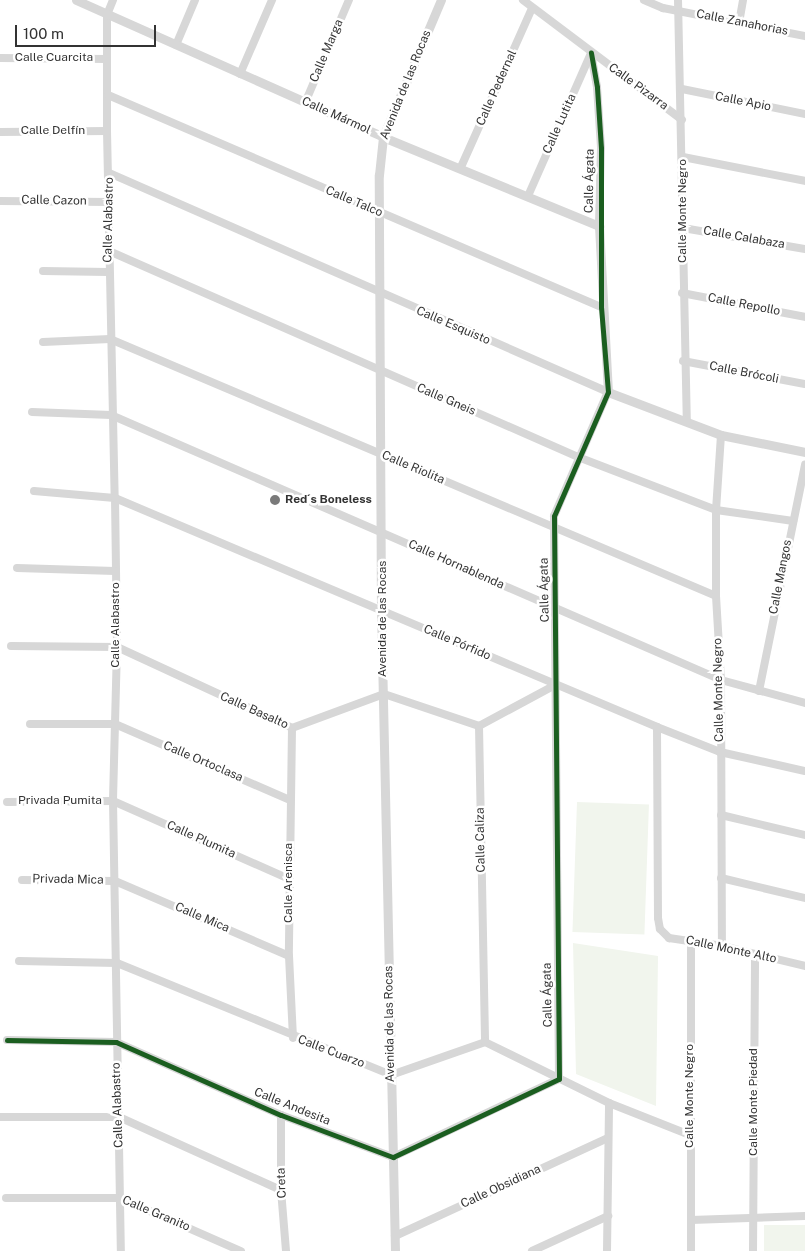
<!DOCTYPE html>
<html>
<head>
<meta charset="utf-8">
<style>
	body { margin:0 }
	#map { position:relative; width:805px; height:1251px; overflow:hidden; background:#fff; font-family:"Public Sans",sans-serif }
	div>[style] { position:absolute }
	.green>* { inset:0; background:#f1f5ed; transform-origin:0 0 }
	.minor>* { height:8px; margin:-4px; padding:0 4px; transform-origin:4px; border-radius:4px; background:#d7d7d7 }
	.tertiary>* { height:9px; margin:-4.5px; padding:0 4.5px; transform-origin:4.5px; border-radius:4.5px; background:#d7d7d7 }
	.cycleway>* { height:5px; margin:-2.5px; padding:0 2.5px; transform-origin:2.5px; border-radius:2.5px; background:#1b5e20 }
	.dots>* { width:14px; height:14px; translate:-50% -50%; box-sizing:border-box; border:2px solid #fff; border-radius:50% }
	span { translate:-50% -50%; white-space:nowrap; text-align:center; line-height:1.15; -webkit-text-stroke:5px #fff; paint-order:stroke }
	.street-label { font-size:12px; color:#333 }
	.poi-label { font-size:12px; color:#333; font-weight:700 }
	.left { translate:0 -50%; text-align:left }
	.scale { position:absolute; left:15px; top:25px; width:141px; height:22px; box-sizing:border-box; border:2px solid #333; border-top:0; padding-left:6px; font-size:15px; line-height:18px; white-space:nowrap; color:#333; -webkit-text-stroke:4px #fff; paint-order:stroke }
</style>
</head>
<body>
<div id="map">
	<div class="green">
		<div style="left:577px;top:802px;width:72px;height:130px;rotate:2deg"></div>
		<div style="clip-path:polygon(573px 943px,658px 956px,656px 1106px,576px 1074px)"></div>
		<div style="left:764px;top:1225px;width:41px;height:26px"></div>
	</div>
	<div class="minor">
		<div style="left:113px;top:0;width:16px;rotate:112deg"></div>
		<div style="left:107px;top:15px;width:116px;rotate:90deg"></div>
		<div style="left:107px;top:131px;width:367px;rotate:88.8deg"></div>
		<div style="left:115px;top:498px;width:149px;rotate:89.2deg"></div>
		<div style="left:117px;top:647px;width:154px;rotate:91.5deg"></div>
		<div style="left:113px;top:801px;width:450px;rotate:89deg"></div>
		<div style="left:523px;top:0;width:199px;rotate:37deg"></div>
		<div style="left:644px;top:0;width:21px;rotate:23deg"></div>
		<div style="left:663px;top:8px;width:145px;rotate:11.2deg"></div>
		<div style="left:678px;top:0;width:422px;rotate:88.8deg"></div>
		<div style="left:739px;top:23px;width:23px;rotate:-80deg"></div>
		<div style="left:176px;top:45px;width:49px;rotate:-67.1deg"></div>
		<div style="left:591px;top:53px;width:35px;rotate:80deg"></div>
		<div style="left:597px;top:87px;width:61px;rotate:86.2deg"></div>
		<div style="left:601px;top:148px;width:78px;rotate:91.5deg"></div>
		<div style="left:0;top:58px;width:107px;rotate:0.5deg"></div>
		<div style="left:240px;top:74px;width:81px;rotate:-66.6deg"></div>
		<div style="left:682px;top:89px;width:126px;rotate:11.5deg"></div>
		<div style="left:108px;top:95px;width:537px;rotate:23.27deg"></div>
		<div style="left:305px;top:103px;width:112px;rotate:-66.9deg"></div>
		<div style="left:0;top:132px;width:107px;rotate:-0.5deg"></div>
		<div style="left:683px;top:157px;width:124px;rotate:11.1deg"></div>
		<div style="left:461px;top:167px;width:174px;rotate:-65.9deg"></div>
		<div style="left:528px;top:196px;width:156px;rotate:-66.2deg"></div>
		<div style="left:0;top:201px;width:109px;rotate:0.5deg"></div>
		<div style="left:683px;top:228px;width:124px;rotate:9.8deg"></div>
		<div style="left:109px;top:251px;width:512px;rotate:23.71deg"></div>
		<div style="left:578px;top:457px;width:148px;rotate:21deg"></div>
		<div style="left:716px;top:510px;width:78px;rotate:8.1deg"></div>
		<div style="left:43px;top:271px;width:65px;rotate:0.9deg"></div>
		<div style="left:682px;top:293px;width:125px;rotate:11deg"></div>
		<div style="left:43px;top:342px;width:67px;rotate:-2.6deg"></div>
		<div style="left:110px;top:339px;width:658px;rotate:22.98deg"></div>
		<div style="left:683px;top:361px;width:124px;rotate:10.7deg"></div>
		<div style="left:32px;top:412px;width:79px;rotate:2.2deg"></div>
		<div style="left:111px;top:415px;width:665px;rotate:23.48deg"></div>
		<div style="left:721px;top:680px;width:87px;rotate:15.3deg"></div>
		<div style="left:721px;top:435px;width:75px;rotate:93.8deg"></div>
		<div style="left:716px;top:510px;width:86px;rotate:90deg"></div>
		<div style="left:716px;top:596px;width:84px;rotate:86.6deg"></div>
		<div style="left:721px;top:680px;width:266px;rotate:89.8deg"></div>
		<div style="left:34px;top:491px;width:81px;rotate:4.9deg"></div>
		<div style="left:115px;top:498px;width:588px;rotate:22.9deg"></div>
		<div style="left:657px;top:727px;width:68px;rotate:21.6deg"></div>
		<div style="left:720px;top:752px;width:87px;rotate:12.6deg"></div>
		<div style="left:17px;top:568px;width:98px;rotate:1.8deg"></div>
		<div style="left:11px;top:646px;width:106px;rotate:0.5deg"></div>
		<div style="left:117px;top:647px;width:193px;rotate:24.8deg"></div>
		<div style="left:292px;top:728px;width:98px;rotate:-20.3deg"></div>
		<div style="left:384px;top:694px;width:100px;rotate:18.6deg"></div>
		<div style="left:759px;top:691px;width:231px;rotate:-78.5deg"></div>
		<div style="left:30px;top:724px;width:85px"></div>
		<div style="left:115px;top:724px;width:191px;rotate:23.5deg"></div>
		<div style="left:479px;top:726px;width:316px;rotate:88.9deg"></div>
		<div style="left:479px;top:726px;width:86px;rotate:-28.3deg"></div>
		<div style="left:657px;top:727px;width:191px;rotate:89.7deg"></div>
		<div style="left:658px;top:918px;width:11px;rotate:80deg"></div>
		<div style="left:660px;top:929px;width:13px;rotate:45deg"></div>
		<div style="left:669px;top:938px;width:54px;rotate:8.6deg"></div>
		<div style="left:722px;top:946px;width:85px;rotate:13.5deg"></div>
		<div style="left:292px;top:728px;width:228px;rotate:90.8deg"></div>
		<div style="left:289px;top:956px;width:82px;rotate:87.2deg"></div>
		<div style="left:7px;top:802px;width:106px;rotate:-0.5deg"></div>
		<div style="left:113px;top:801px;width:193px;rotate:23.9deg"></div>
		<div style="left:721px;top:815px;width:86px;rotate:13.4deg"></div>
		<div style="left:721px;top:878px;width:86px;rotate:13.4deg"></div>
		<div style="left:22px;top:880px;width:93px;rotate:0.6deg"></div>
		<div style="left:115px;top:881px;width:189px;rotate:23.3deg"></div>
		<div style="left:19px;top:961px;width:98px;rotate:1.2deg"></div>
		<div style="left:117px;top:963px;width:296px;rotate:22.2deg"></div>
		<div style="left:391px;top:1075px;width:100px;rotate:-19.3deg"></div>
		<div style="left:485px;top:1042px;width:138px;rotate:26.2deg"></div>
		<div style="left:609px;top:1103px;width:87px;rotate:21.6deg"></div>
		<div style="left:7px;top:1040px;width:109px;rotate:1.1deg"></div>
		<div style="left:116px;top:1042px;width:180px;rotate:23.9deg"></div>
		<div style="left:281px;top:1115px;width:120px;rotate:20.6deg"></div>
		<div style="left:393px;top:1157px;width:183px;rotate:-25.2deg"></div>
		<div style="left:559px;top:1079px;width:563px;rotate:-90.51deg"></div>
		<div style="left:554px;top:516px;width:135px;rotate:-66.5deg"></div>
		<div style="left:608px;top:392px;width:545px;rotate:-156.3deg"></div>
		<div style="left:281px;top:1115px;width:75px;rotate:90deg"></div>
		<div style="left:281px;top:1190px;width:61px;rotate:85.3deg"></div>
		<div style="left:0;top:1117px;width:119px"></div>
		<div style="left:119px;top:1117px;width:178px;rotate:24.3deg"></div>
		<div style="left:6px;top:1198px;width:114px"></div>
		<div style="left:120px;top:1198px;width:132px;rotate:23.7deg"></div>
		<div style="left:691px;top:1220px;width:114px;rotate:-2deg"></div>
		<div style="left:395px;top:1236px;width:234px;rotate:-24.7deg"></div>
		<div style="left:532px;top:1251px;width:84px;rotate:-24.7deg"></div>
		<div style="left:607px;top:1251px;width:148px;rotate:-89.2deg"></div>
		<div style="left:691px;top:1251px;width:311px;rotate:-90deg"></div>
		<div style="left:753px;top:1251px;width:297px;rotate:-89.6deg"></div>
	</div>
	<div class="tertiary">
		<div style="left:76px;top:0;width:336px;rotate:24deg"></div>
		<div style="left:383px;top:137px;width:234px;rotate:22.4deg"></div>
		<div style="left:599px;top:226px;width:166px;rotate:86.9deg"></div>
		<div style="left:608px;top:392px;width:121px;rotate:20.8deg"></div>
		<div style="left:721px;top:435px;width:86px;rotate:11.4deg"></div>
		<div style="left:395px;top:1251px;width:640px;rotate:-91.25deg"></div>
		<div style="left:381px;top:611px;width:436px;rotate:-90.3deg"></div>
		<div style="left:379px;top:175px;width:38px;rotate:-84deg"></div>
		<div style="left:383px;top:137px;width:149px;rotate:-67.1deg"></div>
	</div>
	<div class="cycleway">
		<div style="left:7px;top:1040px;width:109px;rotate:1.1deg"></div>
		<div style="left:116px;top:1042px;width:180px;rotate:23.9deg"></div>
		<div style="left:281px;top:1115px;width:120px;rotate:20.6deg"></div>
		<div style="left:393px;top:1157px;width:183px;rotate:-25.2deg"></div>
		<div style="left:559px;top:1079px;width:563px;rotate:-90.51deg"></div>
		<div style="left:554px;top:516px;width:135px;rotate:-66.5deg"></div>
		<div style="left:608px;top:392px;width:85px;rotate:-94.7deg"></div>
		<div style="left:601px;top:307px;width:159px;rotate:-90deg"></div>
		<div style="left:601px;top:148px;width:61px;rotate:-93.8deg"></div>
		<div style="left:597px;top:87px;width:35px;rotate:-100deg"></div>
	</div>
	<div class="dots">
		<div style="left:275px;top:500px;background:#7a7a7a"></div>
	</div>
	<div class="street-label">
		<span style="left:742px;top:23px;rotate:11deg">Calle Zanahorias</span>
		<span style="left:327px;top:51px;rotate:-67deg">Calle Marga</span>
		<span style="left:54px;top:58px">Calle Cuarcita</span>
		<span style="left:406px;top:85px;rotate:-68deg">Avenida de las Rocas</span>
		<span style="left:638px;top:87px;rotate:36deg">Calle Pizarra</span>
		<span style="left:497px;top:88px;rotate:-66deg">Calle Pedernal</span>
		<span style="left:743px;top:102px;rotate:11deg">Calle Apio</span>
		<span style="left:336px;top:116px;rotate:24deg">Calle Mármol</span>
		<span style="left:560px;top:124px;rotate:-66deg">Calle Lutita</span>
		<span style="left:53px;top:131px">Calle Delfín</span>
		<span style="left:590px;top:181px;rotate:-89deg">Calle Ágata</span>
		<span style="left:54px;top:201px;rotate:1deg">Calle Cazon</span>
		<span style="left:354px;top:202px;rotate:23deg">Calle Talco</span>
		<span style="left:683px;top:211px;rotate:-90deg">Calle Monte Negro</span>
		<span style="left:109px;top:220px;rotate:-89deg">Calle Alabastro</span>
		<span style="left:744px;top:238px;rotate:10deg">Calle Calabaza</span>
		<span style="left:744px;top:305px;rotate:11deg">Calle Repollo</span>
		<span style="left:453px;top:326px;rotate:23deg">Calle Esquisto</span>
		<span style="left:744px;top:373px;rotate:11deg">Calle Brócoli</span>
		<span style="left:446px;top:400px;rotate:23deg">Calle Gneis</span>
		<span style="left:413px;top:468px;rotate:23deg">Calle Riolita</span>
		<span style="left:456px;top:565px;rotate:24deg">Calle Hornablenda</span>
		<span style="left:781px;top:577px;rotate:-79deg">Calle Mangos</span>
		<span style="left:545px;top:590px;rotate:-91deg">Calle Ágata</span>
		<span style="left:383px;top:619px;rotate:-90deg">Avenida de las Rocas</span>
		<span style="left:116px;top:625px;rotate:-90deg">Calle Alabastro</span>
		<span style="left:457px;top:643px;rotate:23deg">Calle Pórfido</span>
		<span style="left:719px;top:690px;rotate:-91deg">Calle Monte Negro</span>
		<span style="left:254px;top:711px;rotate:24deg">Calle Basalto</span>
		<span style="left:203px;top:762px;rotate:23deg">Calle Ortoclasa</span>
		<span style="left:60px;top:801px">Privada Pumita</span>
		<span style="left:201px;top:840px;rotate:24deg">Calle Plumita</span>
		<span style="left:481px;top:840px;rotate:-91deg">Calle Caliza</span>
		<span style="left:68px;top:880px;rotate:1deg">Privada Mica</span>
		<span style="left:289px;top:883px;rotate:-90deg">Calle Arenisca</span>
		<span style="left:202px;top:918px;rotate:23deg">Calle Mica</span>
		<span style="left:731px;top:950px;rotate:12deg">Calle Monte Alto</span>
		<span style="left:548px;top:995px;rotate:-91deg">Calle Ágata</span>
		<span style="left:390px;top:1024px;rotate:-91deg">Avenida de las Rocas</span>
		<span style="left:331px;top:1052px;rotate:21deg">Calle Cuarzo</span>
		<span style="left:690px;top:1096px;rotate:-90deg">Calle Monte Negro</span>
		<span style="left:754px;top:1102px;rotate:-90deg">Calle Monte Piedad</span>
		<span style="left:118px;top:1105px;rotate:-92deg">Calle Alabastro</span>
		<span style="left:292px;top:1107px;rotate:22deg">Calle Andesita</span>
		<span style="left:282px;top:1183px;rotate:-92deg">Creta</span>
		<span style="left:501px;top:1187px;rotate:-25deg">Calle Obsidiana</span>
		<span style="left:156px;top:1214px;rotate:23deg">Calle Granito</span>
	</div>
	<div class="poi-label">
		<span class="left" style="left:285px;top:500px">Red´s Boneless</span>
	</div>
	<div class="scale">100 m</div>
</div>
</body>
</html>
